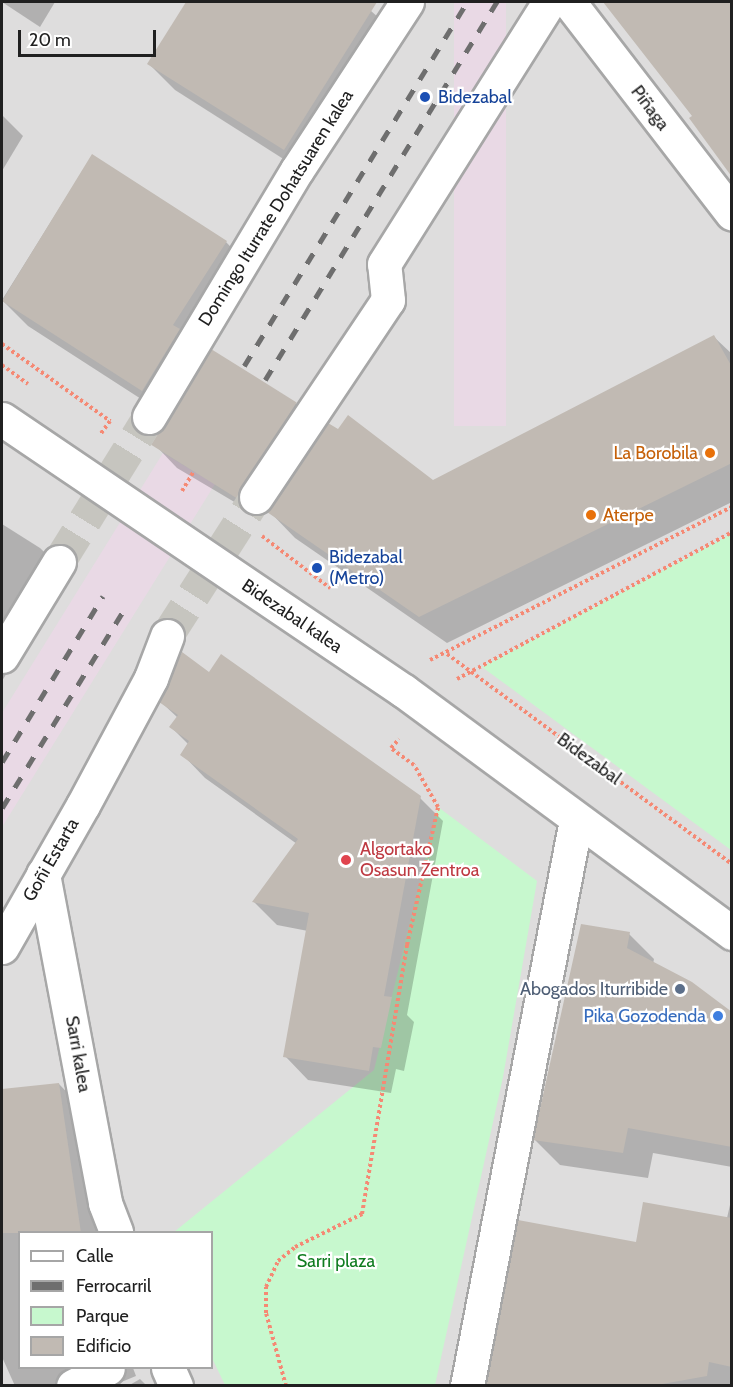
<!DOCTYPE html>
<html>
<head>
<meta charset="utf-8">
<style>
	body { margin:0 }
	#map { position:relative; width:733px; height:1387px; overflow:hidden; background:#f0eee7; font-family:Cabin,sans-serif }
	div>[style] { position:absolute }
	.residential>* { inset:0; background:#dedddd }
	.industrial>* { inset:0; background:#e9d9e5; transform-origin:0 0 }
	.park>* { inset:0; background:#c7f8ce }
	.shadow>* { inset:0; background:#0003 }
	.building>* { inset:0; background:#c1bab3; transform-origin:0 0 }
	.pedestrian-tunnel>* { height:33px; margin-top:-16.5px; transform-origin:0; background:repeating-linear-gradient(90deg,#c6c5bf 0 33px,transparent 0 49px) }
	.minor-tunnel>* { height:33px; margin-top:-16.5px; transform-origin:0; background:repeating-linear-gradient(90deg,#c6c5bf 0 33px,transparent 0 49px) }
	.path>* { height:4px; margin-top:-2px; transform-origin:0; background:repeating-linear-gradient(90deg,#f58974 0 3px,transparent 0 6px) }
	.roads { filter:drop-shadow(2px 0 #a7a7a7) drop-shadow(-2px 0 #a7a7a7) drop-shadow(0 2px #a7a7a7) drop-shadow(0 -2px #a7a7a7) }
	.pedestrian>* { height:33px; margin:-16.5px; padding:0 16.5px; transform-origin:16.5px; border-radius:16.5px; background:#fff }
	.minor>* { height:33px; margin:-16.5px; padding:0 16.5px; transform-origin:16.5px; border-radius:16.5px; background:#fff }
	.tertiary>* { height:33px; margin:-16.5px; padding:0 16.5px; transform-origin:16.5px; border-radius:16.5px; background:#fff }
	.rail>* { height:4.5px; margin-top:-2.25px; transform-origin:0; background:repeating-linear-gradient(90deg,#6e6e6e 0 12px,transparent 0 24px) }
	.dots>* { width:16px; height:16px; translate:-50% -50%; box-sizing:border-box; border:3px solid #fff; border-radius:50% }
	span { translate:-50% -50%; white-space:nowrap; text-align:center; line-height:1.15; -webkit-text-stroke:4.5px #fff; paint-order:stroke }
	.transit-label { font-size:18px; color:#164399 }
	.left { translate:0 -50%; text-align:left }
	.street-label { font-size:18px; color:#202020 }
	.food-label { font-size:18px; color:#c56008 }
	.right { translate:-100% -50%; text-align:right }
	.health-label { font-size:18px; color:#be3a42 }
	.service-label { font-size:18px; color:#4e5e75 }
	.shop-label { font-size:18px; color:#366cbe }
	.park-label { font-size:18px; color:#107c20 }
	.frame { position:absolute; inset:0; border:3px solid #202020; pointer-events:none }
	.legend { position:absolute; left:18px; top:1231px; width:195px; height:138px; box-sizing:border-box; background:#fff; border:2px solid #a6a6a6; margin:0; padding:8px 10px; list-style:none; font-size:18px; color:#202020 }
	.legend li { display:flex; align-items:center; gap:12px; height:30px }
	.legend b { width:30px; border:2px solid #a6a6a6 }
	.scale { position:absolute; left:18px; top:30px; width:138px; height:27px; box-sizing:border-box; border:3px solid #202020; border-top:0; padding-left:8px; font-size:18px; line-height:21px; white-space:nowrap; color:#202020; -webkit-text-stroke:4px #fff; paint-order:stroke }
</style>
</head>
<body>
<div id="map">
	<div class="residential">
		<div style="clip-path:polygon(evenodd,2px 2px,731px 2px,731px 1385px,2px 1386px,2px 2px,20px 1232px,212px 1232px,212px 1368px,20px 1368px,20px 1232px)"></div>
	</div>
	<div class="industrial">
		<div style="left:454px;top:2px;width:52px;height:424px"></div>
		<div style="clip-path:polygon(163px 453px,215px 484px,2px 827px,2px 713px)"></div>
	</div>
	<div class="park">
		<div style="clip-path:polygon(731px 534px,731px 850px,482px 667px)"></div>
		<div style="clip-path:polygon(438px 807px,537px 881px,503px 1077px,435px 1385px,225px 1385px,212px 1358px,212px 1232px,174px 1232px,374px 1070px)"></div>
	</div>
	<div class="shadow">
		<div style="clip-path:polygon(2px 2px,55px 2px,40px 27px)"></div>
		<div style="clip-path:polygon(187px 2px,361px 2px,398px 35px,310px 176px,175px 90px,149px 64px)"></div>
		<div style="clip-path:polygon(605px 2px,732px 2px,732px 174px,694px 116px)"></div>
		<div style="clip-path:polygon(2px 115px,23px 136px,2px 171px)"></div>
		<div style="clip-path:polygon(92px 156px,226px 242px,252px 269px,200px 351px,205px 357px,169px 417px,28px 326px,2px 300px)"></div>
		<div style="clip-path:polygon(714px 337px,732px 354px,732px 502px,447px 643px,295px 538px,269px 511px,433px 482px)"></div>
		<div style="clip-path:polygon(212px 351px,296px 404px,315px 424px,258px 516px,177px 468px,158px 448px)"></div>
		<div style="clip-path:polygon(2px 524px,40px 548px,67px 574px,2px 681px)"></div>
		<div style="clip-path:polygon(209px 674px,420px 798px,443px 821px,407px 1015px,414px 1022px,404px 1071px,396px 1069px,391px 1093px,308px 1080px,285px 1056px,308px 931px,277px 925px,254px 902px,297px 844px,205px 778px,182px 754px,189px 745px,171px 727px,178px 718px,161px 702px)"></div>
		<div style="clip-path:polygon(629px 934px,654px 959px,653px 964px,732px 1014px,732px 1167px,653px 1153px,648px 1178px,560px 1165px,535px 1140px)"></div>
		<div style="clip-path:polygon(59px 1084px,85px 1111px,103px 1232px,20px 1232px,20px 1368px,133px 1368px,136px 1376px,119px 1383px,122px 1386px,15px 1386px,2px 1357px,2px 1091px)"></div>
		<div style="clip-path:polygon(732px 1196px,732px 1386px,488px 1386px,637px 1243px,727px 1218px)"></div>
		<div style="clip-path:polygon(140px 1379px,147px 1386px,128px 1386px)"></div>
	</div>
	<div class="building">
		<div style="clip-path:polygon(186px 2px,377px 2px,284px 150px,147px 64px)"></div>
		<div style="clip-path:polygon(603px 2px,732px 2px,732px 177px,689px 118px,692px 116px)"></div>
		<div style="clip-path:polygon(92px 154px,227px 241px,173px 325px,180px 329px,142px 391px,2px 301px)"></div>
		<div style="clip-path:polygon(714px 335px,732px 367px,732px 463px,419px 617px,267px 512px,328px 423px,338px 429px,348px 415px,433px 480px)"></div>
		<div style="left:211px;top:349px;width:101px;height:113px;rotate:32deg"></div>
		<div style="clip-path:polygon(182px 652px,209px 672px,221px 654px,421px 796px,384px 996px,392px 997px,381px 1048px,373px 1047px,369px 1071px,283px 1057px,309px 913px,252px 902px,298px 839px,180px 755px,189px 741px,169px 727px,178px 715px,159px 702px)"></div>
		<div style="clip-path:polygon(581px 924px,630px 932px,627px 948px,692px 982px,732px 1012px,732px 1147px,628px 1128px,623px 1153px,533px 1140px)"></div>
		<div style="clip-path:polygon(59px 1083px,81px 1233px,2px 1233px,2px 1089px)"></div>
		<div style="clip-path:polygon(643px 1202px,732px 1218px,732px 1367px,709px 1362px,707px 1376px,651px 1386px,486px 1386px,518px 1220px,636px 1242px)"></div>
	</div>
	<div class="pedestrian-tunnel">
		<div style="left:167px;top:636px;width:165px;rotate:-57.4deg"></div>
	</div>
	<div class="minor-tunnel">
		<div style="left:59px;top:562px;width:171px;rotate:-58.2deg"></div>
	</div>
	<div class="path">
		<div style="left:2px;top:344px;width:133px;rotate:35.5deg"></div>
		<div style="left:110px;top:421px;width:17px;rotate:126deg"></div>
		<div style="left:2px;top:365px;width:32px;rotate:36deg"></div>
		<div style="left:182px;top:491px;width:23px;rotate:-59deg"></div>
		<div style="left:262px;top:536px;width:86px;rotate:37.4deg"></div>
		<div style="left:447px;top:654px;width:354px;rotate:36.4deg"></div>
		<div style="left:430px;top:660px;width:339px;rotate:-26.9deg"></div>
		<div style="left:457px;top:679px;width:312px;rotate:-28.1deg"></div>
		<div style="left:286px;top:1386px;width:76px;rotate:-105.3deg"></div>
		<div style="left:266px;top:1313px;width:26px;rotate:-90deg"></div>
		<div style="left:266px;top:1287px;width:29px;rotate:-65deg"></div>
		<div style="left:278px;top:1261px;width:22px;rotate:-39deg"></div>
		<div style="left:295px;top:1247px;width:75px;rotate:-26.2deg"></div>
		<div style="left:362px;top:1214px;width:273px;rotate:-80.5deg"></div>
		<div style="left:407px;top:945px;width:141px;rotate:-77.3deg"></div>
		<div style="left:438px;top:807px;width:48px;rotate:-119.7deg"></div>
		<div style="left:414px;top:765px;width:29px;rotate:-144deg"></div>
		<div style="left:391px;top:748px;width:12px;rotate:-48deg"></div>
	</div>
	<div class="roads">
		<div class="pedestrian">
			<div style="left:256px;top:497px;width:237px;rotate:-56.2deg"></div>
			<div style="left:388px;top:300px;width:36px;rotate:-96deg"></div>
			<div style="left:384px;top:264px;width:310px;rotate:-57.8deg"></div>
			<div style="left:83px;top:805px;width:144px;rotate:-61.8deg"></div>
			<div style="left:151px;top:678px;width:45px;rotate:-69.1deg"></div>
			<div style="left:73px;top:1386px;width:39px;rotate:-27deg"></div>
			<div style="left:467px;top:1386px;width:576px;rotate:-79.1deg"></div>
		</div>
		<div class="minor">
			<div style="left:569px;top:2px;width:267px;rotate:52.4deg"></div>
			<div style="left:149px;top:417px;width:288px;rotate:-59.1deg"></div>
			<div style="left:297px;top:170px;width:201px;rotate:-56.8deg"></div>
			<div style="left:2px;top:656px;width:110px;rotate:-58.8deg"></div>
			<div style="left:43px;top:874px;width:335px;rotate:79.3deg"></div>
			<div style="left:105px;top:1203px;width:31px;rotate:69deg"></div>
			<div style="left:2px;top:947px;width:163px;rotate:-60.3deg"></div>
			<div style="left:168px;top:1368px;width:20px;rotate:66deg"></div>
		</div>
		<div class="tertiary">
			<div style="left:2px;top:419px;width:485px;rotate:34.1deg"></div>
			<div style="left:404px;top:691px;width:408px;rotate:36.4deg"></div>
		</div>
	</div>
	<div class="rail">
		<div style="left:244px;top:366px;width:427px;rotate:-58.5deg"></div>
		<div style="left:265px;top:380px;width:444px;rotate:-58.5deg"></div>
		<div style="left:2px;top:762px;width:194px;rotate:-58.7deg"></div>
		<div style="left:2px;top:808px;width:233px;rotate:-58.4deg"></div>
	</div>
	<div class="dots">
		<div style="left:425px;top:97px;background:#1a4fb4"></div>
		<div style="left:710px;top:453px;background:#e8710a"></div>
		<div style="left:591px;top:515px;background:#e8710a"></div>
		<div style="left:317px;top:568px;background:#1a4fb4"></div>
		<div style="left:346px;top:860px;background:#e0444e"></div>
		<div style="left:680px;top:989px;background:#5c6f8a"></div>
		<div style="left:718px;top:1016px;background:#3f7fe0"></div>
	</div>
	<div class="transit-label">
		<span class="left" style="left:438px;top:97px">Bidezabal</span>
		<span class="left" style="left:329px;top:568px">Bidezabal<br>(Metro)</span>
	</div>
	<div class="street-label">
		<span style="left:650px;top:108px;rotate:53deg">Piñaga</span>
		<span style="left:276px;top:208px;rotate:-58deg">Domingo Iturrate Dohatsuaren kalea</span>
		<span style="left:292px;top:616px;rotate:34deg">Bidezabal kalea</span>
		<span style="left:589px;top:759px;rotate:36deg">Bidezabal</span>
		<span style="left:51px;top:860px;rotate:-60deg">Goñi Estarta</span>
		<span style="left:78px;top:1054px;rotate:80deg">Sarri kalea</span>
	</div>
	<div class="food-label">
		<span class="right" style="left:698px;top:453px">La Borobila</span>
		<span class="left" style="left:603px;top:515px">Aterpe</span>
	</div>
	<div class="health-label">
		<span class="left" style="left:360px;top:860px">Algortako<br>Osasun Zentroa</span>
	</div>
	<div class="service-label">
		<span class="right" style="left:668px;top:989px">Abogados Iturribide</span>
	</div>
	<div class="shop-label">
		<span class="right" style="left:706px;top:1016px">Pika Gozodenda</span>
	</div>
	<div class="park-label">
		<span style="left:336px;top:1261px">Sarri plaza</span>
	</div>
	<div class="frame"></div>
	<ul class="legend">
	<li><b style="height:8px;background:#fff"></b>Calle</li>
	<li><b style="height:8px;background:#6e6e6e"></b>Ferrocarril</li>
	<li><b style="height:16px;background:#c7f8ce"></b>Parque</li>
	<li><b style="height:16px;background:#c1bab3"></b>Edificio</li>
	</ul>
	<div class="scale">20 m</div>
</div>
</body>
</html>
